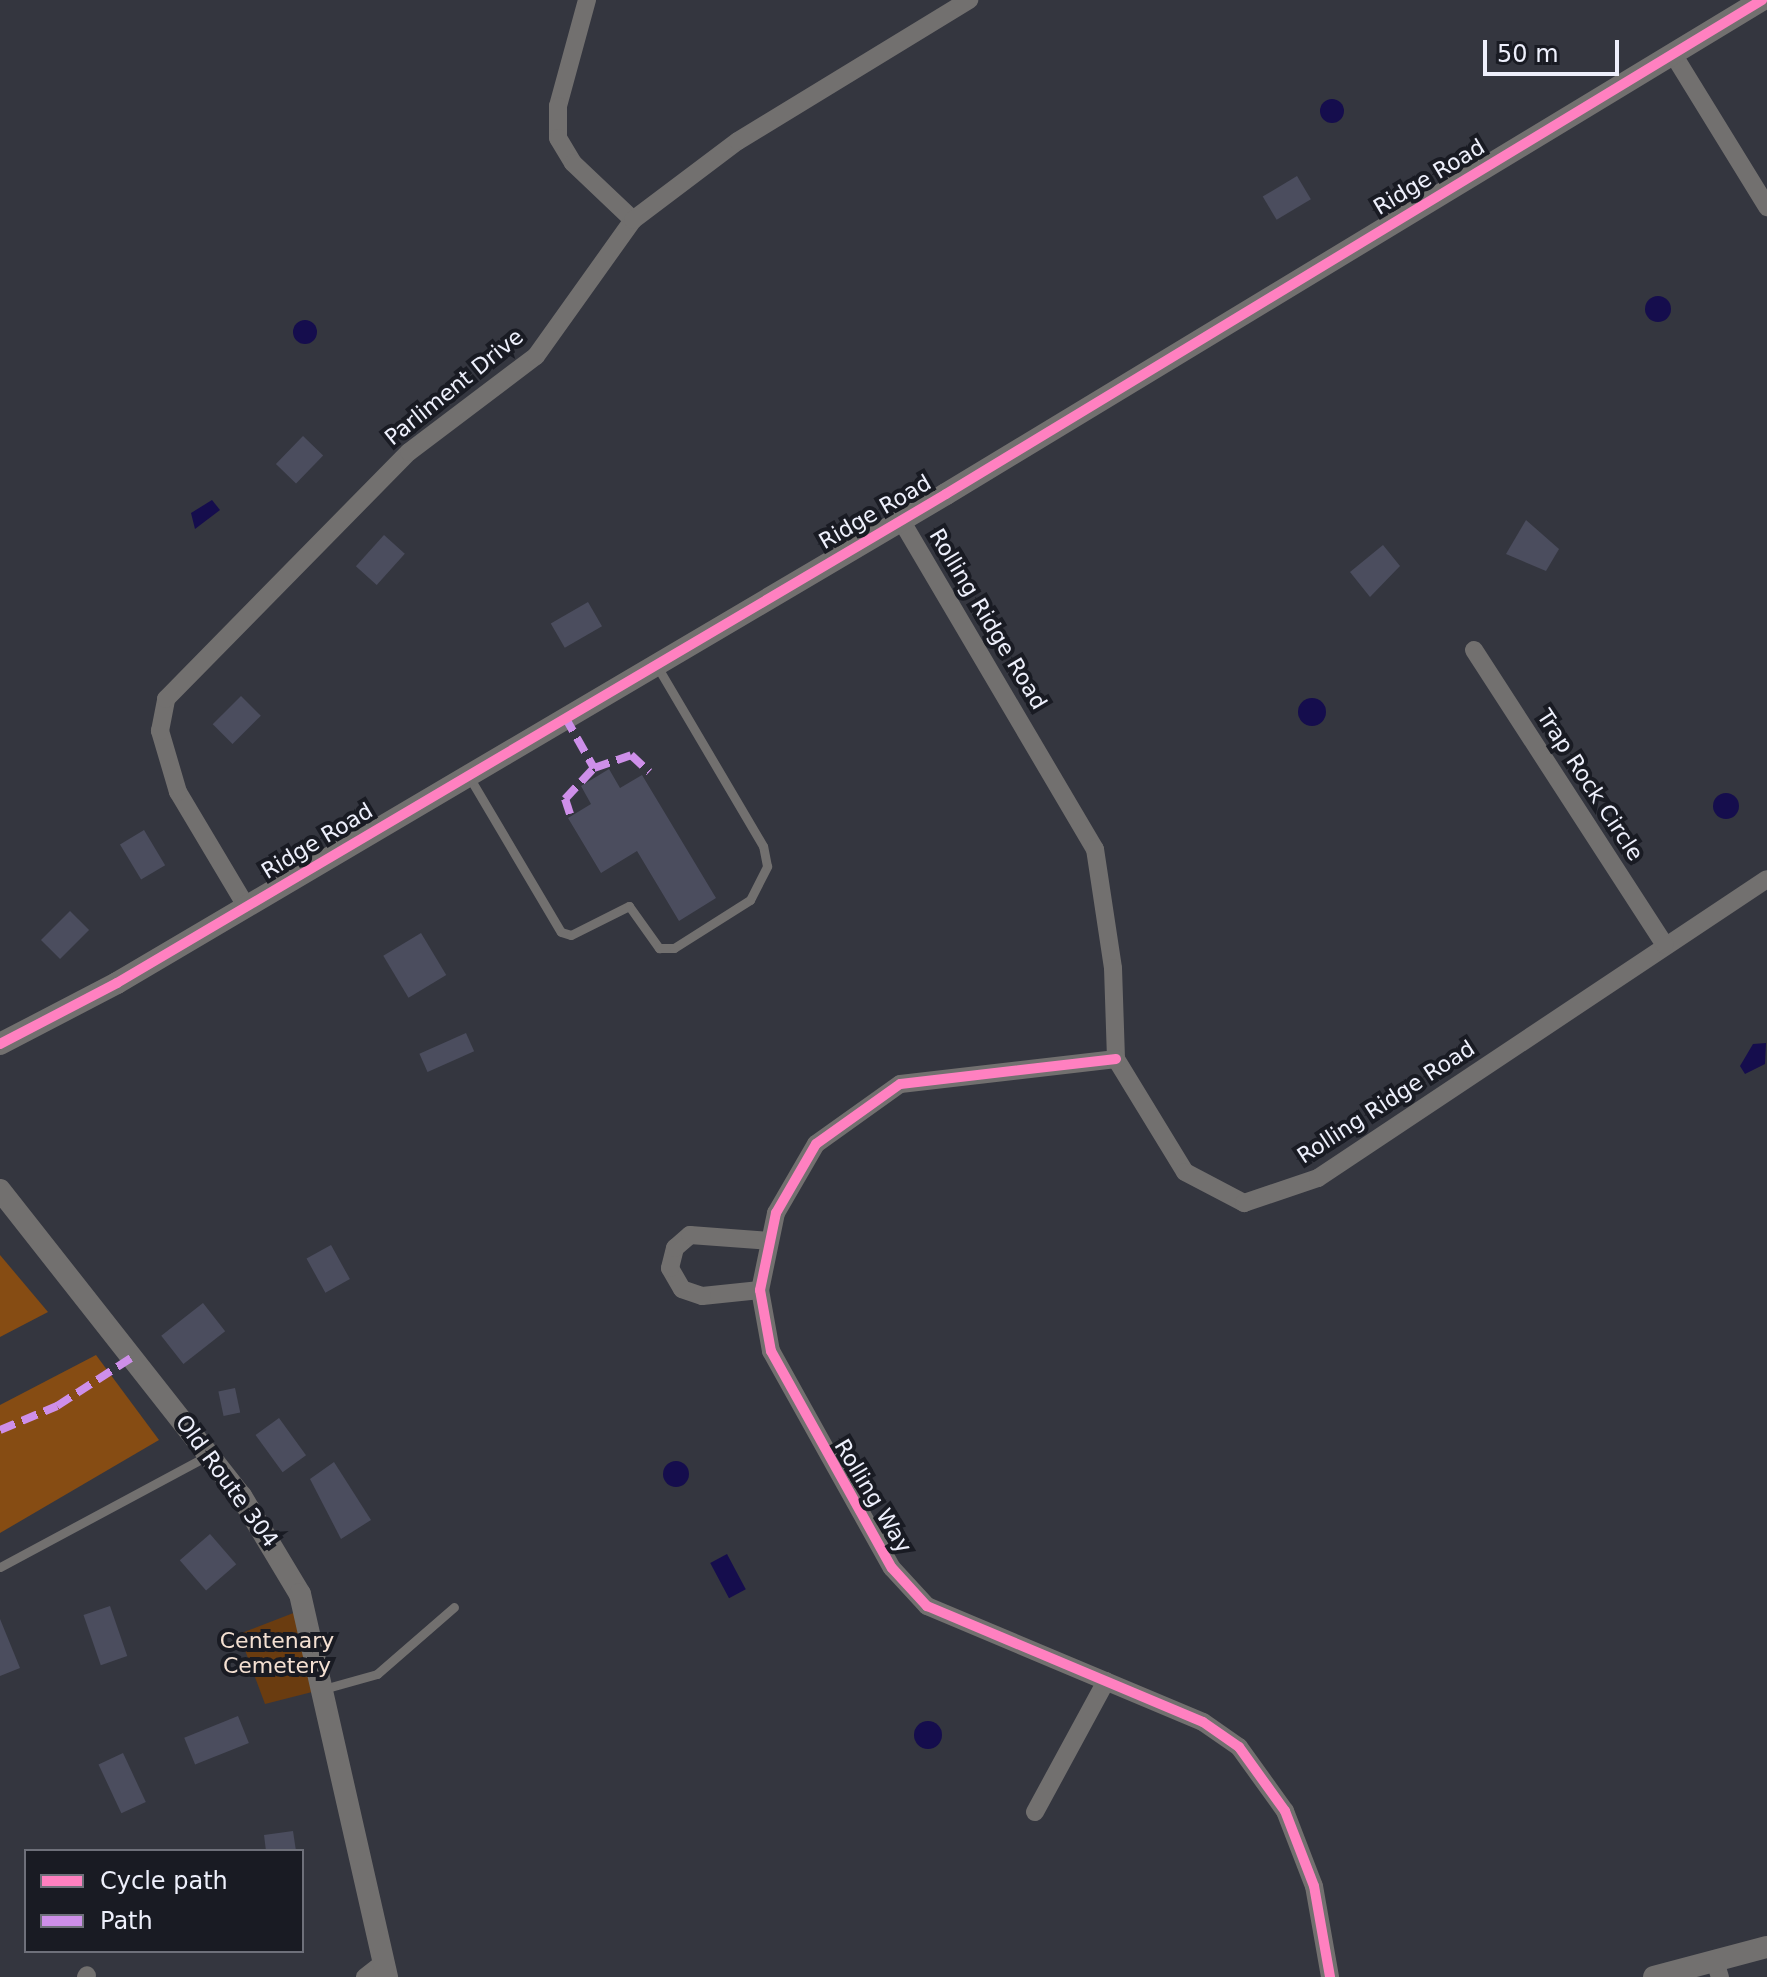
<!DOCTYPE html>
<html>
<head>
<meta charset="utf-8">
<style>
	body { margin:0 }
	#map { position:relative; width:1767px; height:1977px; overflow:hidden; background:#34363f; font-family:"DejaVu Sans",sans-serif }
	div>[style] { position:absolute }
	.green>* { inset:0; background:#6a3c10 }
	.forest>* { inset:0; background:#864c13 }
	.water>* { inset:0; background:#150d4d; transform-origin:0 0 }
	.round { border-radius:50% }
	.building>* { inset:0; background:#4b4d5e; transform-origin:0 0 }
	.service>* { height:9px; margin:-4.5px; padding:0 4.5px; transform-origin:4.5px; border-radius:4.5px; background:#72706f }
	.minor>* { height:18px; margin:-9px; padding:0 9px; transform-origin:9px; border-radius:9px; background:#72706f }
	.tertiary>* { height:22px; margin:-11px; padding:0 11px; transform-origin:11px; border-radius:11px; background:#72706f }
	.quiet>* { height:8px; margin-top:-4px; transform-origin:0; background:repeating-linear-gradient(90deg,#ce8fe9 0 16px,transparent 0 24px) }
	.cycleway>* { height:10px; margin:-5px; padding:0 5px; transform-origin:5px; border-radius:5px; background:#ff80c0 }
	span { translate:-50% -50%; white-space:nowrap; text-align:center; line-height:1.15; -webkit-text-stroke:8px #191b23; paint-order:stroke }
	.street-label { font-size:22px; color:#eef0fc }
	.park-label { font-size:22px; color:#f4e0d2 }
	.legend { position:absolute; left:24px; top:1849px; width:280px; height:104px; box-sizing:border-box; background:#191b23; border:2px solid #6e707a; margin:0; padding:10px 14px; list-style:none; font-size:24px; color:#eef0fc }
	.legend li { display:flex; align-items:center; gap:16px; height:40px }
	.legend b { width:40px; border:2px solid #6e707a }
	.scale { position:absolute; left:1483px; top:40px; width:136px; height:36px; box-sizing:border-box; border:4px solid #eef0fc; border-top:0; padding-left:10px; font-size:24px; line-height:28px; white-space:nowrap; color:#eef0fc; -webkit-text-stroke:6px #191b23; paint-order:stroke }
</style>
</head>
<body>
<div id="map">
	<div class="green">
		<div style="clip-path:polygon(296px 1612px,320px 1690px,265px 1704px,239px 1634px)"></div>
	</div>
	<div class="forest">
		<div style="clip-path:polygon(0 1255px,48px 1312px,0 1337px)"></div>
		<div style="clip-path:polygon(96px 1355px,159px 1440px,0 1533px,0 1405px)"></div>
	</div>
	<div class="water">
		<div class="round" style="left:1320px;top:99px;width:24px;height:24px"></div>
		<div class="round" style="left:1645px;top:296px;width:26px;height:26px"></div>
		<div class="round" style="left:293px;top:320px;width:24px;height:24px"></div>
		<div style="clip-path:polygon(212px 500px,220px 510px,195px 529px,191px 513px)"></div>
		<div class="round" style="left:1298px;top:698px;width:28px;height:28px"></div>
		<div class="round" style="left:1713px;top:793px;width:26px;height:26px"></div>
		<div style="clip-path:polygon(1766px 1043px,1765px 1064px,1745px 1074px,1740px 1066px,1753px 1044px)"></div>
		<div class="round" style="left:663px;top:1461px;width:26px;height:26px"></div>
		<div style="left:727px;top:1554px;width:40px;height:19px;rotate:62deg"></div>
		<div class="round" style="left:914px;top:1721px;width:28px;height:28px"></div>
	</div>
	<div class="building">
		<div style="left:1297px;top:176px;width:27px;height:40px;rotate:59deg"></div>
		<div style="left:303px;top:436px;width:28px;height:39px;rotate:44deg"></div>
		<div style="clip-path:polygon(1526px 520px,1559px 549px,1546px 571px,1506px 554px)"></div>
		<div style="left:384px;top:535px;width:28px;height:42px;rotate:42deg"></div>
		<div style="clip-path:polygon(1383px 545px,1400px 566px,1370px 597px,1350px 572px)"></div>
		<div style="left:588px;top:602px;width:28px;height:43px;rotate:60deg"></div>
		<div style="left:241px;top:696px;width:28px;height:40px;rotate:45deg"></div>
		<div style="clip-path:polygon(609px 769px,620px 788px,642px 775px,716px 898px,679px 921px,637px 851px,601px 873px,568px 818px,591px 804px,581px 786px)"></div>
		<div style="left:144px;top:830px;width:41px;height:28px;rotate:59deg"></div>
		<div style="left:70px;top:911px;width:27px;height:41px;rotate:45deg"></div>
		<div style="left:421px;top:933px;width:49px;height:44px;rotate:59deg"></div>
		<div style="left:466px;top:1033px;width:20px;height:51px;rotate:66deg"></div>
		<div style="left:331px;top:1245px;width:39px;height:28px;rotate:61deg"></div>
		<div style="left:203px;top:1303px;width:36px;height:53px;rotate:52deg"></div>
		<div style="left:235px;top:1388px;width:25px;height:17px;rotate:78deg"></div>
		<div style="left:279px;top:1418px;width:46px;height:29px;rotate:54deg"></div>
		<div style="clip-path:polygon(334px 1462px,371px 1520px,341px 1539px,310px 1479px)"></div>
		<div style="left:210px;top:1534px;width:40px;height:40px;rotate:49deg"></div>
		<div style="left:110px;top:1606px;width:53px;height:28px;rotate:71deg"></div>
		<div style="clip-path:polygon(0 1619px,20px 1668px,0 1676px)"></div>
		<div style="left:238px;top:1716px;width:29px;height:58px;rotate:68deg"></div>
		<div style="left:123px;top:1753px;width:54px;height:27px;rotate:65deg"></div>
		<div style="clip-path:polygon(293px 1831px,296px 1851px,266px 1851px,264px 1835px)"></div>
	</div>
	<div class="service">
		<div style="left:468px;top:775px;width:182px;rotate:59.4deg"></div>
		<div style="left:561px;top:932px;width:10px;rotate:17deg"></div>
		<div style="left:571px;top:935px;width:65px;rotate:-26.6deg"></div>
		<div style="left:629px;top:906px;width:52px;rotate:54.5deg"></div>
		<div style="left:659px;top:948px;width:15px"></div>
		<div style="left:674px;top:948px;width:90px;rotate:-32.3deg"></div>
		<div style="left:750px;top:900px;width:38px;rotate:-63deg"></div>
		<div style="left:767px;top:866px;width:20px;rotate:-101deg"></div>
		<div style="left:763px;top:846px;width:209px;rotate:-120.5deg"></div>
		<div style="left:0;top:1567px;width:237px;rotate:-28.2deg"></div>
		<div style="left:327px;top:1688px;width:52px;rotate:-15.6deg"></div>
		<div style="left:377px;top:1674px;width:102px;rotate:-41deg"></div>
	</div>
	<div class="minor">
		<div style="left:587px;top:0;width:110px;rotate:105.3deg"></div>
		<div style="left:558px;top:106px;width:32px;rotate:90deg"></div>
		<div style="left:558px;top:138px;width:29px;rotate:59deg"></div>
		<div style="left:573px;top:163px;width:83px;rotate:43.5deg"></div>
		<div style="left:1673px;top:54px;width:180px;rotate:58.4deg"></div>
		<div style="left:901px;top:520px;width:382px;rotate:59.5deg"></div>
		<div style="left:1095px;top:849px;width:120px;rotate:81.4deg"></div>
		<div style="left:1113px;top:968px;width:91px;rotate:88.1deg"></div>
		<div style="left:1116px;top:1059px;width:132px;rotate:58.6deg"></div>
		<div style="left:1185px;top:1172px;width:67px;rotate:27.7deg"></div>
		<div style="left:1244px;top:1203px;width:78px;rotate:-18.7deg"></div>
		<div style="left:1318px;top:1178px;width:539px;rotate:-33.66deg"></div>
		<div style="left:1474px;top:650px;width:351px;rotate:57.1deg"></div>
		<div style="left:246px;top:906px;width:133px;rotate:-120.8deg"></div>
		<div style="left:178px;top:792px;width:64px;rotate:-106.4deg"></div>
		<div style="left:160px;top:731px;width:33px;rotate:-79deg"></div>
		<div style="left:166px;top:699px;width:346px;rotate:-45.5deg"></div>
		<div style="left:409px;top:452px;width:159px;rotate:-37.1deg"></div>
		<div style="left:536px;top:356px;width:167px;rotate:-54.5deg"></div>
		<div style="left:633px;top:220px;width:131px;rotate:-37deg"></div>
		<div style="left:738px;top:141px;width:271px;rotate:-31.4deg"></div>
		<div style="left:1116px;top:1059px;width:217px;rotate:173.4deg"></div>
		<div style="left:900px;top:1084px;width:103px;rotate:144.5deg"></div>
		<div style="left:816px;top:1144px;width:80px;rotate:120.1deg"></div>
		<div style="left:776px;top:1213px;width:79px;rotate:101.7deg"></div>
		<div style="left:760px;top:1290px;width:62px;rotate:79.8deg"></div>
		<div style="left:771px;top:1351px;width:248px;rotate:60.9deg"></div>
		<div style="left:892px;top:1568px;width:52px;rotate:47.4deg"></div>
		<div style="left:927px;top:1606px;width:299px;rotate:22.8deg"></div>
		<div style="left:1203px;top:1722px;width:44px;rotate:34.8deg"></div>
		<div style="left:1239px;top:1747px;width:79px;rotate:54.3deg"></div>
		<div style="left:1285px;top:1811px;width:80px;rotate:68.9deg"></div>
		<div style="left:1314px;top:1886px;width:92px;rotate:80deg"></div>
		<div style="left:760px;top:1290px;width:58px;rotate:174.1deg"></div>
		<div style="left:702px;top:1296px;width:21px;rotate:-161deg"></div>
		<div style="left:682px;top:1289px;width:24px;rotate:-120deg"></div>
		<div style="left:670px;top:1268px;width:21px;rotate:-76deg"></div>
		<div style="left:675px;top:1248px;width:20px;rotate:-41deg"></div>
		<div style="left:690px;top:1235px;width:80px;rotate:4.3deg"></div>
		<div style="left:1035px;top:1812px;width:149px;rotate:-61.5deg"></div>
		<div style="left:1715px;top:1961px;width:17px;rotate:73deg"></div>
		<div style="left:86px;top:1977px;width:2px;rotate:-63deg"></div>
		<div style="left:365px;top:1977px;width:24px;rotate:-38deg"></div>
	</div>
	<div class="tertiary">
		<div style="left:0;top:1044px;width:132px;rotate:-27.5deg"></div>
		<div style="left:117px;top:983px;width:962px;rotate:-30.53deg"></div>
		<div style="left:946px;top:494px;width:954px;rotate:-31.19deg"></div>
		<div style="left:0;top:1190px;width:390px;rotate:51.8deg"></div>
		<div style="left:241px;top:1496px;width:114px;rotate:59deg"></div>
		<div style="left:300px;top:1594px;width:393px;rotate:77.2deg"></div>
		<div style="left:1654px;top:1977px;width:117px;rotate:-14.9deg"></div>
	</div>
	<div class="quiet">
		<div style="left:565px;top:717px;width:59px;rotate:60.4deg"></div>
		<div style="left:570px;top:814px;width:16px;rotate:-108deg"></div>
		<div style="left:565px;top:799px;width:42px;rotate:-46.9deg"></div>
		<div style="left:594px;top:768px;width:39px;rotate:-19deg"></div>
		<div style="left:631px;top:755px;width:25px;rotate:43deg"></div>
		<div style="left:0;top:1430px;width:62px;rotate:-22.8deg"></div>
		<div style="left:57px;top:1406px;width:88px;rotate:-33deg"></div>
	</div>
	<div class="cycleway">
		<div style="left:0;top:1044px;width:132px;rotate:-27.5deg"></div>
		<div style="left:117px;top:983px;width:962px;rotate:-30.53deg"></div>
		<div style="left:946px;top:494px;width:954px;rotate:-31.19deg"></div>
		<div style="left:1116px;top:1059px;width:217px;rotate:173.4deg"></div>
		<div style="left:900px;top:1084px;width:103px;rotate:144.5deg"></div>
		<div style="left:816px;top:1144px;width:80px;rotate:120.1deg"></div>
		<div style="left:776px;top:1213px;width:79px;rotate:101.7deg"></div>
		<div style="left:760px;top:1290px;width:62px;rotate:79.8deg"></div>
		<div style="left:771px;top:1351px;width:248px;rotate:60.9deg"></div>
		<div style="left:892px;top:1568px;width:52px;rotate:47.4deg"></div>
		<div style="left:927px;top:1606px;width:299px;rotate:22.8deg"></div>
		<div style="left:1203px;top:1722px;width:44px;rotate:34.8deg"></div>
		<div style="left:1239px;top:1747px;width:79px;rotate:54.3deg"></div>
		<div style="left:1285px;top:1811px;width:80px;rotate:68.9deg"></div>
		<div style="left:1314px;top:1886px;width:92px;rotate:80deg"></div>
	</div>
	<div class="street-label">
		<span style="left:1429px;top:177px;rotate:-31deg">Ridge Road</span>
		<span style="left:454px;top:387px;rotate:-39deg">Parliment Drive</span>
		<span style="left:875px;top:512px;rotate:-30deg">Ridge Road</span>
		<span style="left:988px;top:619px;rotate:59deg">Rolling Ridge Road</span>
		<span style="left:1590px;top:785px;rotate:57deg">Trap Rock Circle</span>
		<span style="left:317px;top:841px;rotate:-31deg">Ridge Road</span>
		<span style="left:1386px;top:1102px;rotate:-33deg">Rolling Ridge Road</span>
		<span style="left:227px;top:1481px;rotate:54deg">Old Route 304</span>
		<span style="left:873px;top:1496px;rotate:59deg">Rolling Way</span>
	</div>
	<div class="park-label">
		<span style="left:277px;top:1653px">Centenary<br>Cemetery</span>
	</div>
	<ul class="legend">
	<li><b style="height:10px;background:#ff80c0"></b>Cycle path</li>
	<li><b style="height:10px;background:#ce8fe9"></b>Path</li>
	</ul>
	<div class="scale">50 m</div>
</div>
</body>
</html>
